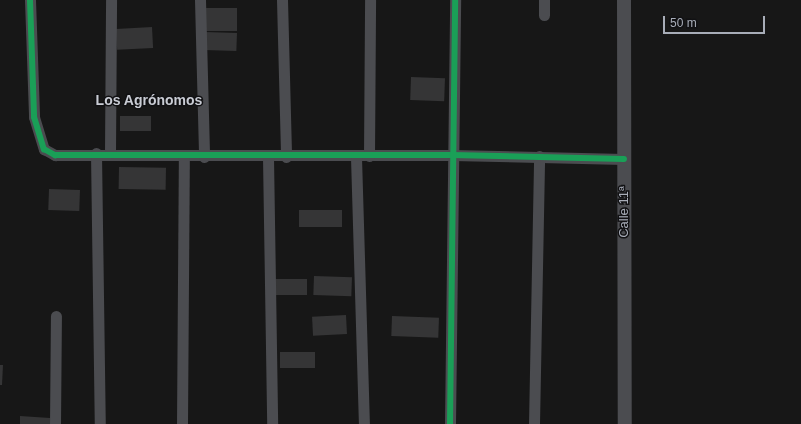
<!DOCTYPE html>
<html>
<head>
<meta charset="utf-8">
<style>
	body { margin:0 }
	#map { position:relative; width:801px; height:424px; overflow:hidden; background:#171717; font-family:Arial,sans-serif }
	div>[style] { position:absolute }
	.building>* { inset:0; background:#353536; transform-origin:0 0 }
	.minor>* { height:11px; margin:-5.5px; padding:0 5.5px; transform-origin:5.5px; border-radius:5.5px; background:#4b4c50 }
	.tertiary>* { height:14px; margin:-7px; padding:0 7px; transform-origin:7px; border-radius:7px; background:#4b4c50 }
	.cycleway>* { height:6px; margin:-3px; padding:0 3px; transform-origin:3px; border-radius:3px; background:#1a9f57 }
	span { translate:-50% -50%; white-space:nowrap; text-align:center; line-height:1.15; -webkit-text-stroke:3px #111113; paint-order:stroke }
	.street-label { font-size:13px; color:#a8adb8 }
	.neighbourhood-label { font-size:14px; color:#c9ccd4; font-weight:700 }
	.scale { position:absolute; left:663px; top:16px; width:102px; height:18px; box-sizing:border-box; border:2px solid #a8adb8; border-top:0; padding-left:5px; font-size:12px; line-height:14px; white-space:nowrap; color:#a8adb8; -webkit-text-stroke:3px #111113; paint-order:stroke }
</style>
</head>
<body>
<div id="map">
	<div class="building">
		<div style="left:205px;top:8px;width:32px;height:23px"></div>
		<div style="left:152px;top:27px;width:21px;height:36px;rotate:87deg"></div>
		<div style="left:205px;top:32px;width:32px;height:18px;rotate:2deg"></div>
		<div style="left:411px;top:77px;width:34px;height:23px;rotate:2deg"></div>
		<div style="left:151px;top:116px;width:15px;height:31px;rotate:90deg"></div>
		<div style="left:119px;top:167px;width:47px;height:22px;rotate:1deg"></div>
		<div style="left:49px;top:189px;width:31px;height:21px;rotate:2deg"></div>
		<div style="left:299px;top:210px;width:43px;height:17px"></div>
		<div style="left:314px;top:276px;width:38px;height:19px;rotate:2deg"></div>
		<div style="left:275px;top:279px;width:32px;height:16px"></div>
		<div style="left:346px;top:315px;width:19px;height:34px;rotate:87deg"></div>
		<div style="left:392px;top:316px;width:47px;height:20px;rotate:2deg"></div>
		<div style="left:280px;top:352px;width:35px;height:16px"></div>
		<div style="clip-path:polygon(0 365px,3px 365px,2px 385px,0 385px)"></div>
		<div style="clip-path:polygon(20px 416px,50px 418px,50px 424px,20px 424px)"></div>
	</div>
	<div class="minor">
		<div style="left:30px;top:0;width:117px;rotate:88deg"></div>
		<div style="left:34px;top:117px;width:34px;rotate:73deg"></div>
		<div style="left:44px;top:149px;width:13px;rotate:29deg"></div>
		<div style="left:55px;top:155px;width:397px"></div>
		<div style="left:452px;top:155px;width:172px;rotate:1.3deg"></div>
		<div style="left:200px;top:0;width:157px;rotate:88.5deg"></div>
		<div style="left:282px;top:0;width:157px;rotate:88.5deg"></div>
		<div style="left:544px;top:0;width:15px;rotate:90deg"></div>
		<div style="left:96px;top:153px;width:271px;rotate:89.2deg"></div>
		<div style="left:110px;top:153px;width:153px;rotate:-89.6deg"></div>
		<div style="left:369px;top:156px;width:156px;rotate:-89.6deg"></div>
		<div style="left:268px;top:157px;width:267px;rotate:89.1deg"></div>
		<div style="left:356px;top:157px;width:267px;rotate:88.3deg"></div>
		<div style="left:55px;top:424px;width:108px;rotate:-89.5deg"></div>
		<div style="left:182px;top:424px;width:267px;rotate:-89.6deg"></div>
		<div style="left:450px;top:424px;width:424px;rotate:-89.3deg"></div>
		<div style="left:534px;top:424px;width:268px;rotate:-88.9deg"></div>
	</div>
	<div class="tertiary">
		<div style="left:624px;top:0;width:424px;rotate:89.9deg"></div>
	</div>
	<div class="cycleway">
		<div style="left:30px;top:0;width:117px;rotate:88deg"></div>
		<div style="left:34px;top:117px;width:34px;rotate:73deg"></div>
		<div style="left:44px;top:149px;width:13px;rotate:29deg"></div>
		<div style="left:55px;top:155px;width:397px"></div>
		<div style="left:452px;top:155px;width:172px;rotate:1.3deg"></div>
		<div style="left:450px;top:424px;width:424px;rotate:-89.3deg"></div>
	</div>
	<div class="street-label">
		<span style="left:624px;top:212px;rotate:-90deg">Calle 11ª</span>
	</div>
	<div class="neighbourhood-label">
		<span style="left:149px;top:100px">Los Agrónomos</span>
	</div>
	<div class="scale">50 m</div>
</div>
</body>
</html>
